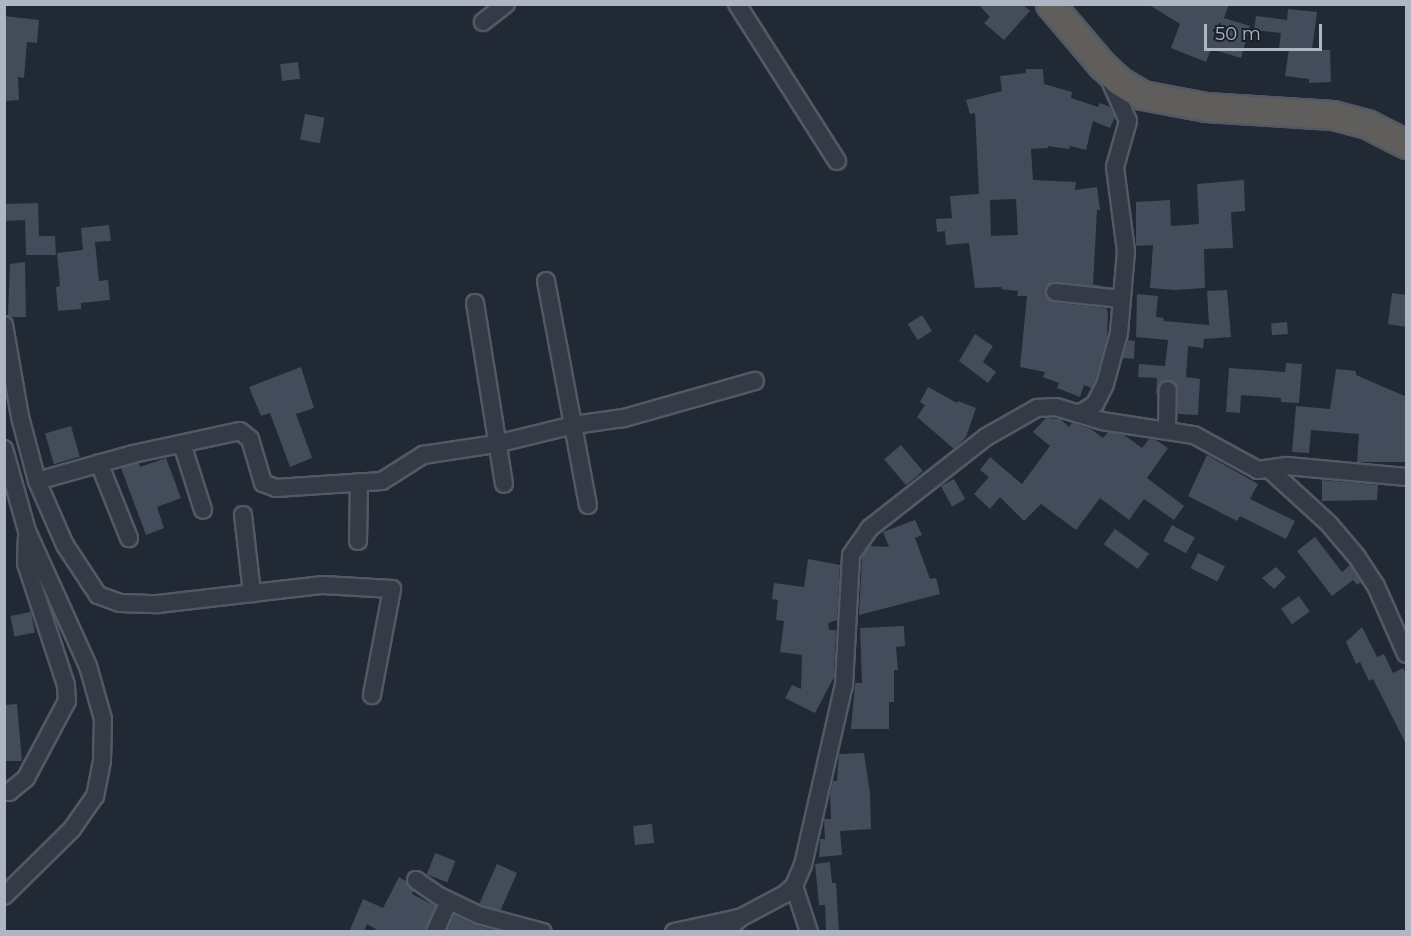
<!DOCTYPE html>
<html>
<head>
<meta charset="utf-8">
<style>
	body { margin:0 }
	#map { position:relative; width:1411px; height:936px; overflow:hidden; background:#212935; font-family:Montserrat,sans-serif }
	div>[style] { position:absolute }
	.building>* { inset:0; background:#434c5a; transform-origin:0 0 }
	.roads { filter:drop-shadow(2px 0 #525964) drop-shadow(-2px 0 #525964) drop-shadow(0 2px #525964) drop-shadow(0 -2px #525964) }
	.minor>* { height:16px; margin:-8px; padding:0 8px; transform-origin:8px; border-radius:8px; background:#353b46 }
	.trunk>* { height:27px; margin:-13.5px; padding:0 13.5px; transform-origin:13.5px; border-radius:13.5px; background:#5f5e5c }
	span { translate:-50% -50%; white-space:nowrap; text-align:center; line-height:1.15; -webkit-text-stroke:6px #1a202a; paint-order:stroke }
	.frame { position:absolute; inset:0; border:6px solid #afb6c3; pointer-events:none }
	.scale { position:absolute; left:1204px; top:24px; width:118px; height:27px; box-sizing:border-box; border:3px solid #afb6c3; border-top:0; padding-left:8px; font-size:18px; line-height:21px; white-space:nowrap; color:#afb6c3; -webkit-text-stroke:4px #1a202a; paint-order:stroke }
</style>
</head>
<body>
<div id="map">
	<div class="building">
		<div style="clip-path:polygon(978px 4px,1022px 4px,1030px 11px,1004px 40px,984px 23px,990px 17px)"></div>
		<div style="clip-path:polygon(1148px 4px,1229px 4px,1224px 18px,1250px 26px,1241px 58px,1211px 49px,1206px 62px,1171px 48px,1180px 24px)"></div>
		<div style="clip-path:polygon(1288px 9px,1317px 12px,1312px 50px,1330px 50px,1331px 82px,1309px 83px,1309px 79px,1285px 76px,1289px 49px,1279px 48px,1281px 33px,1254px 30px,1256px 16px,1287px 20px)"></div>
		<div style="clip-path:polygon(4px 16px,39px 20px,37px 43px,27px 42px,24px 78px,18px 77px,19px 100px,4px 101px)"></div>
		<div style="left:298px;top:62px;width:17px;height:18px;rotate:83deg"></div>
		<div style="clip-path:polygon(evenodd,1026px 69px,1043px 69px,1044px 84px,1072px 92px,1071px 98px,1098px 107px,1100px 103px,1110px 107px,1115px 117px,1110px 128px,1093px 121px,1086px 150px,1070px 146px,1069px 149px,1048px 146px,1048px 148px,1031px 149px,1033px 180px,1076px 182px,1075px 190px,1097px 187px,1100px 210px,1097px 210px,1093px 284px,1107px 287px,1056px 282px,1047px 285px,1045px 291px,1048px 300px,1053px 302px,1106px 308px,1108px 312px,1107px 339px,1095px 380px,1091px 388px,1084px 385px,1080px 397px,1057px 388px,1059px 383px,1043px 377px,1045px 372px,1020px 367px,1027px 296px,1017px 296px,1018px 291px,1001px 289px,1002px 287px,975px 288px,969px 243px,946px 245px,945px 231px,937px 232px,936px 219px,952px 218px,950px 196px,979px 194px,975px 113px,970px 114px,966px 100px,1002px 91px,1000px 76px,1026px 73px,1026px 69px,1016px 199px,1018px 235px,991px 236px,990px 200px,1016px 199px)"></div>
		<div style="left:305px;top:114px;width:20px;height:26px;rotate:11deg"></div>
		<div style="clip-path:polygon(1244px 180px,1245px 211px,1231px 212px,1233px 248px,1204px 249px,1205px 288px,1174px 290px,1150px 288px,1153px 245px,1136px 246px,1136px 202px,1170px 200px,1171px 226px,1199px 224px,1197px 184px)"></div>
		<div style="clip-path:polygon(38px 203px,39px 236px,55px 236px,56px 255px,26px 255px,25px 220px,4px 221px,4px 204px)"></div>
		<div style="clip-path:polygon(109px 225px,111px 241px,95px 242px,99px 281px,108px 280px,110px 300px,81px 303px,81px 309px,58px 311px,56px 287px,60px 286px,57px 253px,83px 250px,81px 228px)"></div>
		<div style="clip-path:polygon(25px 262px,26px 317px,10px 317px,8px 315px,10px 264px)"></div>
		<div style="clip-path:polygon(1227px 290px,1231px 337px,1204px 339px,1203px 348px,1188px 346px,1186px 377px,1200px 379px,1198px 415px,1178px 414px,1178px 390px,1174px 381px,1163px 381px,1156px 395px,1157px 378px,1138px 377px,1139px 364px,1165px 366px,1168px 340px,1136px 337px,1137px 294px,1158px 296px,1156px 317px,1164px 318px,1163px 321px,1209px 325px,1207px 291px)"></div>
		<div style="clip-path:polygon(1392px 293px,1407px 295px,1407px 327px,1388px 324px)"></div>
		<div style="left:922px;top:315px;width:19px;height:17px;rotate:58deg"></div>
		<div style="left:1287px;top:322px;width:12px;height:16px;rotate:85deg"></div>
		<div style="clip-path:polygon(975px 334px,993px 346px,983px 362px,996px 372px,988px 383px,959px 361px)"></div>
		<div style="clip-path:polygon(1128px 340px,1135px 341px,1134px 359px,1123px 358px)"></div>
		<div style="clip-path:polygon(1286px 363px,1302px 364px,1299px 403px,1281px 402px,1281px 398px,1241px 395px,1240px 413px,1226px 412px,1229px 368px,1285px 372px)"></div>
		<div style="clip-path:polygon(301px 367px,314px 408px,296px 414px,312px 458px,290px 467px,270px 413px,261px 416px,249px 387px)"></div>
		<div style="clip-path:polygon(1336px 369px,1356px 371px,1356px 375px,1407px 397px,1407px 462px,1357px 462px,1359px 434px,1311px 430px,1309px 453px,1292px 452px,1296px 406px,1330px 409px)"></div>
		<div style="clip-path:polygon(928px 387px,957px 403px,958px 401px,976px 408px,966px 437px,954px 449px,917px 417px,925px 405px,920px 402px)"></div>
		<div style="clip-path:polygon(1046px 418px,1060px 419px,1069px 427px,1072px 423px,1091px 429px,1103px 438px,1108px 432px,1124px 435px,1142px 448px,1149px 439px,1156px 440px,1168px 448px,1147px 478px,1184px 506px,1174px 520px,1144px 499px,1129px 520px,1100px 498px,1076px 530px,1041px 504px,1024px 521px,1000px 497px,990px 509px,974px 494px,989px 477px,980px 470px,990px 457px,1022px 484px,1050px 446px,1033px 432px)"></div>
		<div style="left:71px;top:426px;width:32px;height:27px;rotate:74deg"></div>
		<div style="left:901px;top:445px;width:34px;height:22px;rotate:50deg"></div>
		<div style="clip-path:polygon(1207px 455px,1258px 484px,1250px 499px,1295px 521px,1286px 539px,1240px 516px,1237px 521px,1188px 496px)"></div>
		<div style="clip-path:polygon(166px 458px,181px 498px,157px 507px,164px 528px,146px 535px,121px 468px,139px 463px,140px 467px)"></div>
		<div style="left:954px;top:479px;width:23px;height:15px;rotate:61deg"></div>
		<div style="clip-path:polygon(1322px 480px,1378px 485px,1377px 500px,1322px 501px)"></div>
		<div style="clip-path:polygon(915px 520px,922px 535px,915px 538px,930px 579px,936px 578px,940px 594px,859px 615px,862px 557px,870px 546px,889px 547px,883px 532px)"></div>
		<div style="left:1172px;top:525px;width:26px;height:18px;rotate:29deg"></div>
		<div style="left:1115px;top:529px;width:42px;height:19px;rotate:36deg"></div>
		<div style="clip-path:polygon(1315px 537px,1342px 572px,1350px 565px,1361px 582px,1357px 585px,1353px 580px,1332px 596px,1297px 551px)"></div>
		<div style="left:1198px;top:553px;width:30px;height:17px;rotate:26deg"></div>
		<div style="clip-path:polygon(808px 559px,840px 565px,837px 620px,828px 623px,829px 630px,836px 630px,834px 677px,815px 713px,785px 698px,792px 685px,801px 689px,802px 655px,780px 652px,784px 621px,776px 620px,778px 600px,772px 599px,774px 583px,804px 587px)"></div>
		<div style="clip-path:polygon(1276px 567px,1286px 577px,1274px 589px,1262px 578px)"></div>
		<div style="left:1299px;top:596px;width:19px;height:22px;rotate:55deg"></div>
		<div style="left:31px;top:612px;width:21px;height:21px;rotate:79deg"></div>
		<div style="clip-path:polygon(904px 626px,905px 646px,896px 647px,898px 670px,894px 670px,894px 702px,889px 702px,889px 729px,851px 729px,855px 683px,862px 683px,860px 628px)"></div>
		<div style="clip-path:polygon(1362px 627px,1377px 657px,1384px 654px,1393px 673px,1403px 668px,1407px 676px,1407px 746px,1373px 679px,1369px 681px,1360px 662px,1356px 664px,1346px 642px)"></div>
		<div style="clip-path:polygon(17px 704px,22px 761px,4px 761px,4px 705px)"></div>
		<div style="clip-path:polygon(864px 753px,870px 793px,871px 829px,840px 831px,842px 855px,819px 857px,820px 839px,825px 839px,824px 819px,831px 819px,830px 795px,833px 781px,837px 781px,839px 754px)"></div>
		<div style="left:652px;top:824px;width:19px;height:19px;rotate:84deg"></div>
		<div style="left:435px;top:853px;width:22px;height:23px;rotate:21deg"></div>
		<div style="clip-path:polygon(830px 862px,832px 883px,836px 883px,839px 932px,826px 932px,825px 905px,819px 905px,815px 864px)"></div>
		<div style="left:497px;top:864px;width:22px;height:43px;rotate:24deg"></div>
		<div style="clip-path:polygon(399px 877px,406px 881px,413px 891px,412px 894px,435px 906px,425px 932px,381px 932px,367px 924px,364px 932px,349px 932px,363px 899px,383px 908px)"></div>
		<div style="clip-path:polygon(454px 915px,475px 925px,500px 932px,447px 932px)"></div>
	</div>
	<div class="roads">
		<div class="minor">
			<div style="left:737px;top:4px;width:186px;rotate:57.5deg"></div>
			<div style="left:483px;top:22px;width:29px;rotate:-38deg"></div>
			<div style="left:546px;top:281px;width:228px;rotate:79.4deg"></div>
			<div style="left:1055px;top:292px;width:67px;rotate:6deg"></div>
			<div style="left:475px;top:303px;width:183px;rotate:80.9deg"></div>
			<div style="left:4px;top:325px;width:93px;rotate:80.1deg"></div>
			<div style="left:20px;top:417px;width:66px;rotate:75.1deg"></div>
			<div style="left:37px;top:481px;width:70px;rotate:66.4deg"></div>
			<div style="left:65px;top:545px;width:60px;rotate:56.6deg"></div>
			<div style="left:98px;top:595px;width:23px;rotate:20deg"></div>
			<div style="left:120px;top:603px;width:38px;rotate:2deg"></div>
			<div style="left:158px;top:604px;width:166px;rotate:-6.6deg"></div>
			<div style="left:323px;top:585px;width:69px;rotate:3.3deg"></div>
			<div style="left:392px;top:589px;width:108px;rotate:100.7deg"></div>
			<div style="left:1079px;top:414px;width:19px;rotate:-32deg"></div>
			<div style="left:1095px;top:404px;width:22px;rotate:-63deg"></div>
			<div style="left:1105px;top:384px;width:53px;rotate:-74.6deg"></div>
			<div style="left:1119px;top:333px;width:82px;rotate:-85.1deg"></div>
			<div style="left:1126px;top:251px;width:85px;rotate:-97.5deg"></div>
			<div style="left:1115px;top:167px;width:48px;rotate:-74.2deg"></div>
			<div style="left:1128px;top:121px;width:49px;rotate:-114deg"></div>
			<div style="left:1167px;top:429px;width:39px;rotate:-89deg"></div>
			<div style="left:182px;top:444px;width:69px;rotate:72.3deg"></div>
			<div style="left:4px;top:449px;width:85px;rotate:74.3deg"></div>
			<div style="left:27px;top:531px;width:148px;rotate:65.7deg"></div>
			<div style="left:88px;top:666px;width:55px;rotate:74.2deg"></div>
			<div style="left:103px;top:719px;width:42px;rotate:91.4deg"></div>
			<div style="left:102px;top:761px;width:36px;rotate:101deg"></div>
			<div style="left:95px;top:796px;width:40px;rotate:124.9deg"></div>
			<div style="left:72px;top:829px;width:95px;rotate:135.4deg"></div>
			<div style="left:99px;top:463px;width:81px;rotate:68.2deg"></div>
			<div style="left:1269px;top:469px;width:81px;rotate:42.5deg"></div>
			<div style="left:1329px;top:524px;width:43px;rotate:49.7deg"></div>
			<div style="left:1357px;top:557px;width:35px;rotate:57deg"></div>
			<div style="left:1376px;top:586px;width:74px;rotate:66.2deg"></div>
			<div style="left:37px;top:481px;width:100px;rotate:-15.7deg"></div>
			<div style="left:133px;top:454px;width:109px;rotate:-12.1deg"></div>
			<div style="left:240px;top:431px;width:13px;rotate:39deg"></div>
			<div style="left:250px;top:439px;width:46px;rotate:73.5deg"></div>
			<div style="left:263px;top:483px;width:14px;rotate:21deg"></div>
			<div style="left:276px;top:488px;width:106px;rotate:-3.8deg"></div>
			<div style="left:382px;top:481px;width:49px;rotate:-32.4deg"></div>
			<div style="left:423px;top:455px;width:74px;rotate:-8.6deg"></div>
			<div style="left:496px;top:444px;width:80px;rotate:-13.7deg"></div>
			<div style="left:574px;top:425px;width:50px;rotate:-8deg"></div>
			<div style="left:624px;top:418px;width:136px;rotate:-15.8deg"></div>
			<div style="left:243px;top:515px;width:79px;rotate:83.4deg"></div>
			<div style="left:358px;top:541px;width:59px;rotate:-89deg"></div>
			<div style="left:4px;top:792px;width:5px"></div>
			<div style="left:9px;top:792px;width:22px;rotate:-39deg"></div>
			<div style="left:26px;top:778px;width:87px;rotate:-62deg"></div>
			<div style="left:67px;top:701px;width:16px;rotate:-94deg"></div>
			<div style="left:66px;top:685px;width:128px;rotate:-108.2deg"></div>
			<div style="left:26px;top:563px;width:26px;rotate:-88deg"></div>
			<div style="left:416px;top:880px;width:28px;rotate:35deg"></div>
			<div style="left:439px;top:896px;width:44px;rotate:25.4deg"></div>
			<div style="left:479px;top:915px;width:66px;rotate:14.9deg"></div>
			<div style="left:794px;top:886px;width:48px;rotate:71.9deg"></div>
			<div style="left:435px;top:932px;width:34px;rotate:-66deg"></div>
			<div style="left:674px;top:932px;width:66px;rotate:-12.2deg"></div>
			<div style="left:725px;top:932px;width:21px;rotate:-43deg"></div>
			<div style="left:740px;top:918px;width:51px;rotate:-28.1deg"></div>
			<div style="left:785px;top:894px;width:12px;rotate:-42deg"></div>
			<div style="left:794px;top:886px;width:23px;rotate:-67deg"></div>
			<div style="left:803px;top:865px;width:185px;rotate:-77.2deg"></div>
			<div style="left:844px;top:685px;width:130px;rotate:-86.9deg"></div>
			<div style="left:851px;top:555px;width:33px;rotate:-55deg"></div>
			<div style="left:870px;top:528px;width:147px;rotate:-38.1deg"></div>
			<div style="left:986px;top:437px;width:59px;rotate:-29.6deg"></div>
			<div style="left:1037px;top:408px;width:19px;rotate:-3deg"></div>
			<div style="left:1056px;top:407px;width:48px;rotate:16.9deg"></div>
			<div style="left:1102px;top:421px;width:93px;rotate:8.7deg"></div>
			<div style="left:1194px;top:435px;width:73px;rotate:28.7deg"></div>
			<div style="left:1258px;top:470px;width:29px;rotate:-8deg"></div>
			<div style="left:1287px;top:466px;width:120px;rotate:5.3deg"></div>
		</div>
		<div class="trunk">
			<div style="left:1050px;top:4px;width:80px;rotate:49.6deg"></div>
			<div style="left:1102px;top:65px;width:23px;rotate:43deg"></div>
			<div style="left:1119px;top:81px;width:27px;rotate:31deg"></div>
			<div style="left:1142px;top:95px;width:65px;rotate:10.6deg"></div>
			<div style="left:1206px;top:107px;width:127px;rotate:3.6deg"></div>
			<div style="left:1333px;top:115px;width:35px;rotate:15deg"></div>
			<div style="left:1367px;top:124px;width:44px;rotate:27.1deg"></div>
		</div>
	</div>
	<div class="frame"></div>
	<div class="scale">50 m</div>
</div>
</body>
</html>
